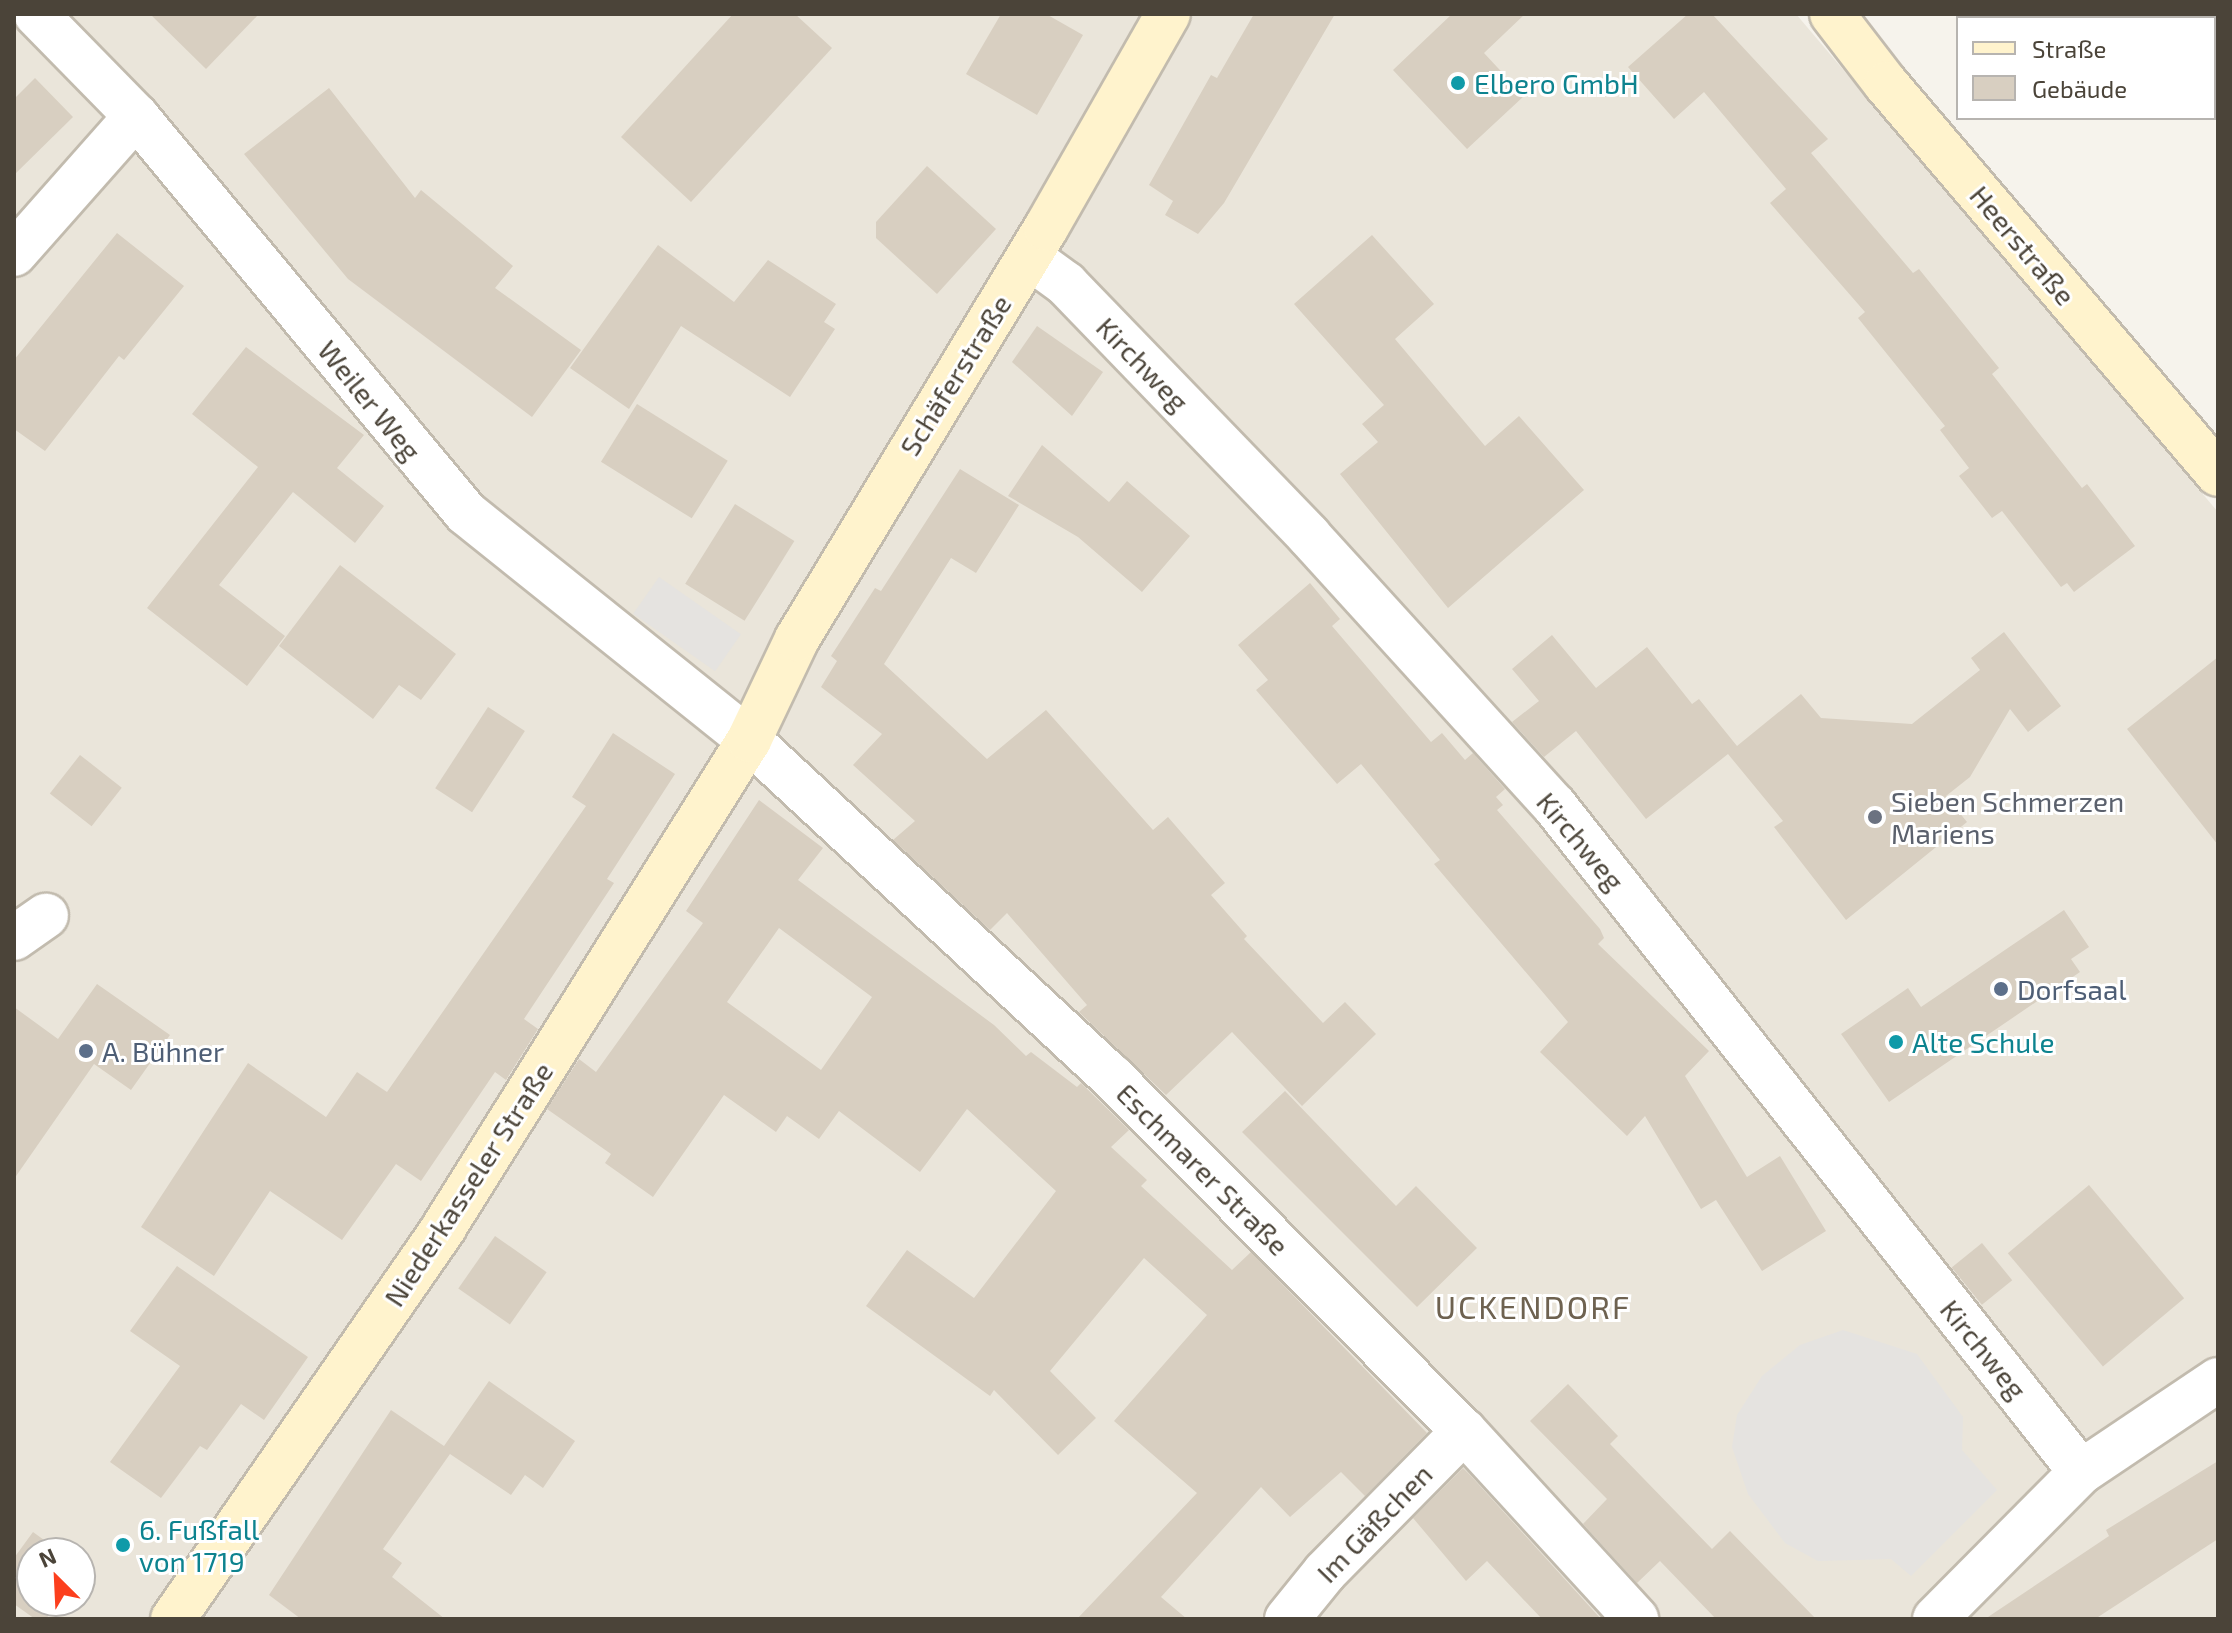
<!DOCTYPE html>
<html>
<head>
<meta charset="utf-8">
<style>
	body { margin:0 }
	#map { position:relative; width:2232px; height:1633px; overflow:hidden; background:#f6f3ec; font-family:"Exo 2",sans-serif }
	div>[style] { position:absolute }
	.residential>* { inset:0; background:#eae5da }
	.parking>* { inset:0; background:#e5e3e0; transform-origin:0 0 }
	.building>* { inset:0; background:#d8cfc1; transform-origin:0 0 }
	.roads { filter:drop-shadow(2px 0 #c2bbae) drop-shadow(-2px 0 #c2bbae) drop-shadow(0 2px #c2bbae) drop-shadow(0 -2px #c2bbae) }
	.street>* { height:44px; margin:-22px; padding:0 22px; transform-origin:22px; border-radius:22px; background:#fff }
	.secondary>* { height:44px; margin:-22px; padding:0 22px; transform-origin:22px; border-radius:22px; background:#fff3cd }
	.dots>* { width:22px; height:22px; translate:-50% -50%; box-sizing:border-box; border:4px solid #fff; border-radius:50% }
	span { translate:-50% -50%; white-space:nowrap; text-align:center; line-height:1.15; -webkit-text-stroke:6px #fff; paint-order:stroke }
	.culture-label { font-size:28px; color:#0d838f }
	.left { translate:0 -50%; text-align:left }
	.street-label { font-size:28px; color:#4b4439 }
	.worship-label { font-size:28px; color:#5b616d }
	.service-label { font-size:28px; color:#4e5e75 }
	.quarter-label { font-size:32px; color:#6e6250; letter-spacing:2px }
	.frame { position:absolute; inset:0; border:16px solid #4b4439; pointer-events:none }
	.legend { position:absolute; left:1956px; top:16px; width:260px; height:104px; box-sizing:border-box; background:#fff; border:2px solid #b7b4b0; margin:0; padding:10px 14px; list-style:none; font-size:24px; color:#4b4439 }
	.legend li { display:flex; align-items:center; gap:16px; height:40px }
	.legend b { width:40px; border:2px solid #b7b4b0 }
	.north { position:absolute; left:16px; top:1537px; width:80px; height:80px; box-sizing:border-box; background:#fff; border:2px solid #b7b4b0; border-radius:50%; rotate:336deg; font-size:22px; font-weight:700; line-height:32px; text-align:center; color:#4b4439 }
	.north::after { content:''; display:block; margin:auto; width:28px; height:36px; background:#fc3f1d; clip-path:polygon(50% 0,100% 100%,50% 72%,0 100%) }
</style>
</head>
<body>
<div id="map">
	<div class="residential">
		<div style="clip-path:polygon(evenodd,14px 14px,1796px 14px,2218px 512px,2218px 1619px,14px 1619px,14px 14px,32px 1553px,80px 1553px,80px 1601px,32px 1601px,32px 1553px)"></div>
	</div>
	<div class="parking">
		<div style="left:659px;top:577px;width:100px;height:45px;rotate:35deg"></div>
		<div style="clip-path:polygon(1843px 1330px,1917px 1354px,1963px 1417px,1962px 1450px,1997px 1490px,1911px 1576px,1891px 1559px,1818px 1561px,1785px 1543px,1748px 1494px,1732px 1447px,1737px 1415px,1762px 1376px,1800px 1345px)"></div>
	</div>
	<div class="building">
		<div style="clip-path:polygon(150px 14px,259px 14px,206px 69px)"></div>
		<div style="clip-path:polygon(733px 14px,795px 14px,832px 48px,691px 202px,621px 137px)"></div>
		<div style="clip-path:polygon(1001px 14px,1046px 14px,1083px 35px,1037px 115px,966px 74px)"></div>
		<div style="clip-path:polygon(1254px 14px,1335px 14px,1224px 203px,1198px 234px,1165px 215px,1173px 201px,1149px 185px,1211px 75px,1217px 78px)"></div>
		<div style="clip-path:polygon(1452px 14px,1525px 14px,1484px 53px,1524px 96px,1467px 149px,1393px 70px)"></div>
		<div style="clip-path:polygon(1688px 14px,1712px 14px,1828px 139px,1811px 153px,1913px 273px,1919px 269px,1999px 368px,1992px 374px,2082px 488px,2087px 484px,2135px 546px,2074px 592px,2067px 583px,2061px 587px,2002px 511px,1992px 518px,1959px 476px,1969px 468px,1940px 430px,1945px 426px,1858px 318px,1865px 312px,1770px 203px,1786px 189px,1704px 92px,1674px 119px,1628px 67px)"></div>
		<div style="clip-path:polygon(35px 78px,73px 117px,14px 175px,14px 99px)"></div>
		<div style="clip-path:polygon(329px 88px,415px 198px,421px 190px,513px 266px,495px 288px,581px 350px,532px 417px,348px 279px,244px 154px)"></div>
		<div style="clip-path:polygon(927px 166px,996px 229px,937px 294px,876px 238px,876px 222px)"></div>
		<div style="clip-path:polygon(117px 233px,184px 286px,124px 360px,119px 356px,45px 451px,14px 429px,14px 360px)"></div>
		<div style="clip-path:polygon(1372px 235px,1434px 304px,1395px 339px,1485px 446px,1519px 416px,1584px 490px,1448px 608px,1340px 474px,1378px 442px,1362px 424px,1384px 405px,1294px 304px)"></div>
		<div style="clip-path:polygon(658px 245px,734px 302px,768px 260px,836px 304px,824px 322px,835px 329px,790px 397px,681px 326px,629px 409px,570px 368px)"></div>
		<div style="clip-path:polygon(1037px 326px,1103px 372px,1072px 416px,1012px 362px)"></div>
		<div style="clip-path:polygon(246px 347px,364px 435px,337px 468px,384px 506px,355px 543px,293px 492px,219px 585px,285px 636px,247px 686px,147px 608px,258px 467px,192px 414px)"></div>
		<div style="left:637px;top:404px;width:107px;height:68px;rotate:32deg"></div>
		<div style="clip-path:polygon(1042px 445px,1109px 502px,1127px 481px,1190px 536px,1142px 592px,1078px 537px,1008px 496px)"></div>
		<div style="clip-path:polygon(960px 469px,1019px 505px,976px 573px,951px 558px,884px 664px,987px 759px,1046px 710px,1153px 830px,1168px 817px,1225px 883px,1211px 895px,1247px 936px,1244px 939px,1323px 1023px,1345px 1002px,1376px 1034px,1302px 1106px,1232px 1032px,1166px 1095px,1079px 1012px,1087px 1005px,1007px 913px,990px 930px,893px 840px,915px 821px,853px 765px,882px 734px,821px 687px,837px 661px,831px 656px,875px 588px,881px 591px)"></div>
		<div style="left:735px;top:504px;width:70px;height:94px;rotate:32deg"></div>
		<div style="clip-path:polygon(340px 565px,456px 654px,421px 700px,399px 685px,373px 719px,279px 646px)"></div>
		<div style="clip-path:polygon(1310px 583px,1340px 619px,1332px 626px,1431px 742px,1442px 733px,1465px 760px,1473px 753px,1505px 789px,1496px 797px,1503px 805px,1497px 810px,1600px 929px,1604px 938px,1598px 944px,1709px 1051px,1685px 1076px,1747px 1177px,1780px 1156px,1826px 1231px,1762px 1271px,1716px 1200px,1701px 1209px,1645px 1116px,1627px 1136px,1540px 1052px,1568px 1022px,1434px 864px,1440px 860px,1361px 764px,1337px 784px,1256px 690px,1268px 680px,1238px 645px)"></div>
		<div style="clip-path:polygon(2004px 632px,2061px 706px,2028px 732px,2010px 709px,1970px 777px,1946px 796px,1967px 822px,1846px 920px,1774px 827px,1783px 821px,1728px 754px,1646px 819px,1576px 731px,1544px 757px,1512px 722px,1539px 701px,1512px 669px,1552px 635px,1596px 688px,1647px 647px,1692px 704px,1699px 699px,1737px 746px,1801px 694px,1821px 718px,1912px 724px,1980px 670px,1971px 658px)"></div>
		<div style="clip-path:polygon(2218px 657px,2218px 845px,2127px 729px)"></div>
		<div style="left:488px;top:707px;width:44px;height:97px;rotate:33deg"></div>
		<div style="clip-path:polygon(613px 733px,675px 774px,607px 879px,614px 883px,524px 1019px,538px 1029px,506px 1080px,495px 1072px,421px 1181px,396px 1164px,342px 1240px,270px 1191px,214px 1276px,141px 1227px,248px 1063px,326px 1117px,357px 1072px,387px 1092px,586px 806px,572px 797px)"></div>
		<div style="left:80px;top:755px;width:53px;height:49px;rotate:38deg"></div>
		<div style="clip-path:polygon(evenodd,759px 800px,823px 848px,798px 880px,994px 1025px,1026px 1056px,1031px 1052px,1077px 1087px,1081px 1083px,1129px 1130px,1111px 1147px,1147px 1180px,1141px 1186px,1232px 1270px,1251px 1252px,1427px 1433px,1365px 1496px,1341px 1472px,1290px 1517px,1261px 1487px,1161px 1597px,1187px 1619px,1077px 1619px,1197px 1493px,1114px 1421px,1207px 1315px,1144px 1258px,1050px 1371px,1096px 1418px,1058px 1455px,994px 1390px,990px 1396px,866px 1306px,907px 1250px,974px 1298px,1056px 1191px,967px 1109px,920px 1172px,839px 1111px,819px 1139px,787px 1116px,776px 1132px,724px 1095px,653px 1197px,605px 1163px,611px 1154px,547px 1109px,579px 1059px,596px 1072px,703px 923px,686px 911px,759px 800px,779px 928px,872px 997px,821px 1070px,727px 1002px,779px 928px)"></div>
		<div style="clip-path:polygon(2064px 910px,2089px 947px,2071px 959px,2080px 972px,1889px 1102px,1841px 1034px,1908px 988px,1921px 1007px)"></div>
		<div style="clip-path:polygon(97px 984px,170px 1035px,131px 1090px,94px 1064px,14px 1179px,14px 1007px,58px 1039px)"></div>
		<div style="clip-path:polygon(1285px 1091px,1396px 1206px,1416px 1186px,1477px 1248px,1417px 1307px,1242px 1132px)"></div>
		<div style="left:2089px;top:1185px;width:148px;height:106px;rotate:50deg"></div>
		<div style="left:495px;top:1236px;width:63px;height:64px;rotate:35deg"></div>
		<div style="left:1982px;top:1243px;width:48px;height:39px;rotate:51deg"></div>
		<div style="clip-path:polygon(177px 1266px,308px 1357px,264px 1420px,241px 1404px,207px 1450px,200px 1446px,161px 1498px,110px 1462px,180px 1366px,130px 1331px)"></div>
		<div style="clip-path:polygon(489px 1381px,575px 1441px,543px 1488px,525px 1475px,511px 1495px,450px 1454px,383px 1549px,402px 1563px,392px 1577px,445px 1619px,301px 1619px,269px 1595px,391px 1410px,444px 1446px)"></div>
		<div style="clip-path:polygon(1568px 1384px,1618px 1436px,1610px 1444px,1712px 1549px,1730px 1531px,1816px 1619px,1716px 1619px,1660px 1561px,1637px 1583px,1583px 1524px,1607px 1499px,1530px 1421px)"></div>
		<div style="clip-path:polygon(2218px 1461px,2218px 1539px,2095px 1619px,1985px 1619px,2109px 1536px,2106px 1530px)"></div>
		<div style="clip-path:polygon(1463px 1468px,1471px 1476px,1601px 1619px,1542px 1619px,1487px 1561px,1466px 1581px,1413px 1518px)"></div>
		<div style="clip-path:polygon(33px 1532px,62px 1553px,32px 1553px,32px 1601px,59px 1601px,46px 1619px,35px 1619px,14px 1604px,14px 1558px)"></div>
	</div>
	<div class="roads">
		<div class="street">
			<div style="left:36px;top:14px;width:143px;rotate:45.6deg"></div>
			<div style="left:136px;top:116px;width:516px;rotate:50.27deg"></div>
			<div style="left:466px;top:513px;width:363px;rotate:38.7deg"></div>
			<div style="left:749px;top:740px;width:495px;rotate:42.9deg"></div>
			<div style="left:1112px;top:1077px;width:499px;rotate:45.2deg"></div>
			<div style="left:1464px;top:1431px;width:255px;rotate:47.5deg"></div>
			<div style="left:14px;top:254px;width:184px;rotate:-48.5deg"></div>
			<div style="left:1029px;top:257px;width:46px;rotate:36.1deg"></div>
			<div style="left:1066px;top:284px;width:350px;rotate:46deg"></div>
			<div style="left:1309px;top:536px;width:364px;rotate:47.7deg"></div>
			<div style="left:1554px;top:805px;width:850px;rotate:51.69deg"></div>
			<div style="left:14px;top:938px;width:39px;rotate:-35deg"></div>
			<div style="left:1287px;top:1619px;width:60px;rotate:-51deg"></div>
			<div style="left:1325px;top:1572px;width:198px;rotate:-45.4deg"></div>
			<div style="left:1935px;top:1619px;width:207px;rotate:-45.2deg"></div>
			<div style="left:2081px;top:1472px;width:165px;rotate:-33.9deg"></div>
		</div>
		<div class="secondary">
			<div style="left:1832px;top:14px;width:88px;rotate:52.4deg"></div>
			<div style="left:1886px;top:84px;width:512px;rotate:49.59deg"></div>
			<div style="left:173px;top:1619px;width:477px;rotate:-55.3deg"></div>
			<div style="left:444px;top:1227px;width:575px;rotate:-57.94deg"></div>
			<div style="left:749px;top:740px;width:112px;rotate:-64.6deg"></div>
			<div style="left:797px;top:639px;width:481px;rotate:-58.8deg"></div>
			<div style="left:1046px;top:228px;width:246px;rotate:-60.3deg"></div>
		</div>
	</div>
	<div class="dots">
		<div style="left:1458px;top:83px;background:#0f9aa8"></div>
		<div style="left:1875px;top:817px;background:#6b7280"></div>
		<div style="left:2001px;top:989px;background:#5c6f8a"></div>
		<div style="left:1896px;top:1042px;background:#0f9aa8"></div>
		<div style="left:86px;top:1051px;background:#5c6f8a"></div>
		<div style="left:123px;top:1545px;background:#0f9aa8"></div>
	</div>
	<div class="culture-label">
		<span class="left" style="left:1474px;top:83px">Elbero GmbH</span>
		<span class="left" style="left:1912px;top:1042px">Alte Schule</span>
		<span class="left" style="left:139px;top:1545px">6. Fußfall<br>von 1719</span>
	</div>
	<div class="street-label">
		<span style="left:2023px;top:245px;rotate:50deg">Heerstraße</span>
		<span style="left:1143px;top:364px;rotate:46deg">Kirchweg</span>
		<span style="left:955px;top:375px;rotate:-58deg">Schäferstraße</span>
		<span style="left:370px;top:400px;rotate:51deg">Weiler Weg</span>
		<span style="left:1581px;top:841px;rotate:50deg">Kirchweg</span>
		<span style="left:1203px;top:1169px;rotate:45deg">Eschmarer Straße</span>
		<span style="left:468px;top:1184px;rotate:-57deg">Niederkasseler Straße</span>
		<span style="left:1984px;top:1349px;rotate:51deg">Kirchweg</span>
		<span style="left:1374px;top:1523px;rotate:-46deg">Im Gäßchen</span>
	</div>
	<div class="worship-label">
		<span class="left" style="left:1891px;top:817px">Sieben Schmerzen<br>Mariens</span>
	</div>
	<div class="service-label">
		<span class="left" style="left:2017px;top:989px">Dorfsaal</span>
		<span class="left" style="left:102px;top:1051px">A. Bühner</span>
	</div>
	<div class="quarter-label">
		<span style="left:1533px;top:1306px">UCKENDORF</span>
	</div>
	<div class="frame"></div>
	<ul class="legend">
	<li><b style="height:10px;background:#fff3cd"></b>Straße</li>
	<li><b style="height:22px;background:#d8cfc1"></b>Gebäude</li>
	</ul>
	<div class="north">N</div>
</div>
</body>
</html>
